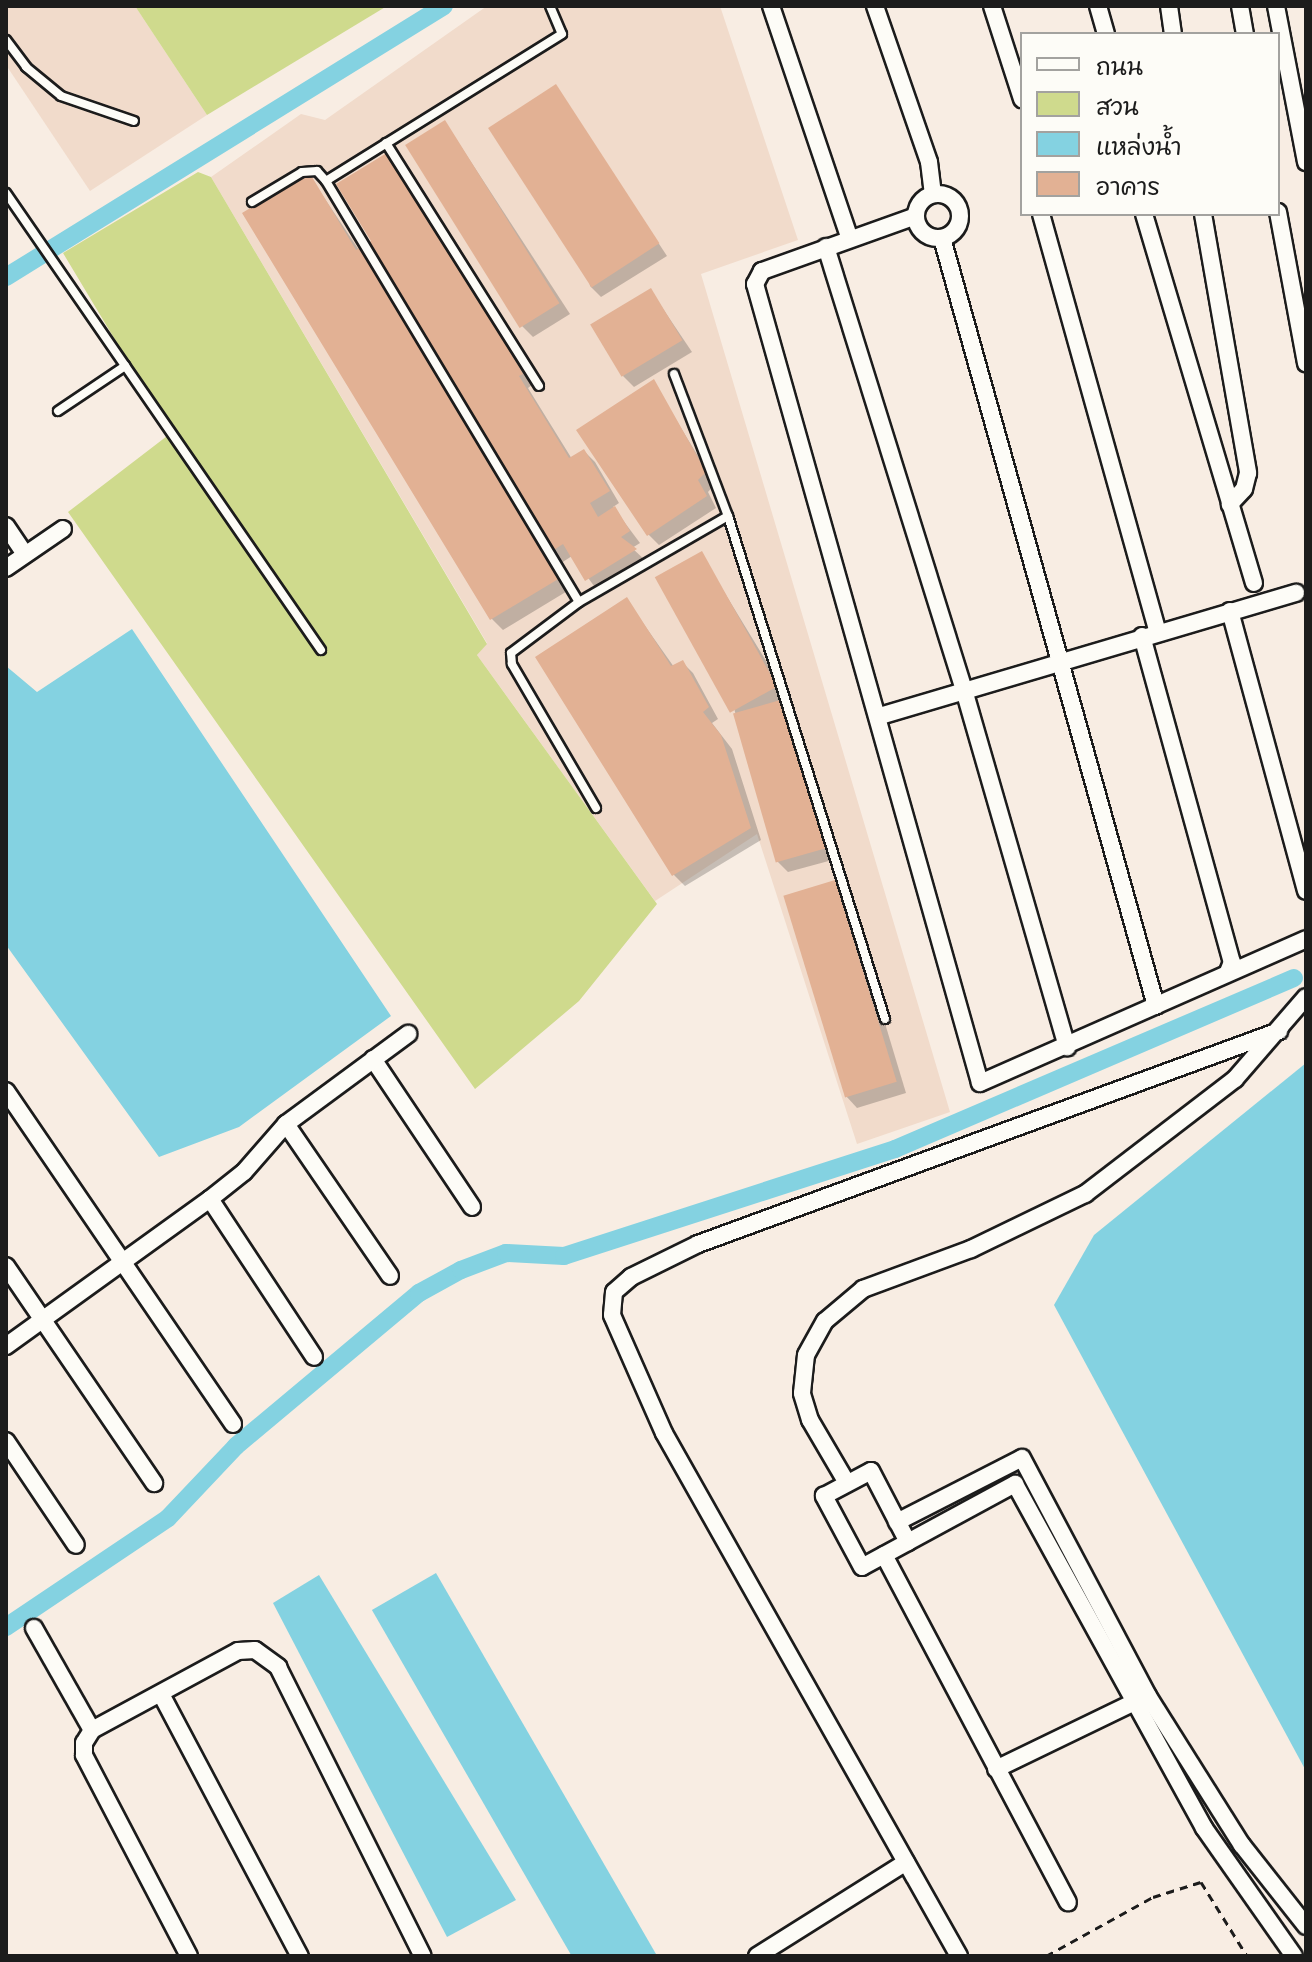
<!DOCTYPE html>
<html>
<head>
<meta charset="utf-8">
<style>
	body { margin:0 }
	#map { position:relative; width:1312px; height:1962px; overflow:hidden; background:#f8ede3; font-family:Dekko,"Playpen Sans Thai",sans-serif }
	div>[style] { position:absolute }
	.built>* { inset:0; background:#f1dbcb }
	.green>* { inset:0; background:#cfda8d }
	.water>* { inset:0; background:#84d2e1; transform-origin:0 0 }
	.shadow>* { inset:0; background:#0003 }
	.canal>* { height:18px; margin:-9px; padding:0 9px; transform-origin:9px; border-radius:9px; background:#84d2e1 }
	.building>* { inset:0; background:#e2b194; transform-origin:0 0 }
	.path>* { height:3px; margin-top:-1.5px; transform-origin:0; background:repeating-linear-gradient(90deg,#1c1c1c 0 8px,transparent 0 14px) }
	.roads { filter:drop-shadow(2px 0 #1c1c1c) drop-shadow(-2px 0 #1c1c1c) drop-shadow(0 2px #1c1c1c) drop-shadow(0 -2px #1c1c1c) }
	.lane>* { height:8px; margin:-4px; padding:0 4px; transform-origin:4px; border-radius:4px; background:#fdfcf7 }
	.street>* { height:16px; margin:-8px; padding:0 8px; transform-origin:8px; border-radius:8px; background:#fdfcf7 }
	.street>.ring { margin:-8px; padding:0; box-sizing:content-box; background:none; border:16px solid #fdfcf7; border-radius:50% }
	span { translate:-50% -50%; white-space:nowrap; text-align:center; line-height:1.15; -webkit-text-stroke:7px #fdfcf7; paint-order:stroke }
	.frame { position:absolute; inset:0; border:8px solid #1c1c1c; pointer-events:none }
	.legend { position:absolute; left:1020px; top:32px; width:260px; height:184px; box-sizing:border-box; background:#fdfcf7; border:2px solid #a3a29f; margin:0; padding:10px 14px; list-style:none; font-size:24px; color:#1c1c1c }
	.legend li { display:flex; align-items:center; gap:16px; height:40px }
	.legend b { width:40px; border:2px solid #a3a29f }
</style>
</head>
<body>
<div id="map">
	<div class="built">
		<div style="clip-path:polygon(6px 6px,135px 6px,207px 115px,90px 191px,6px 65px)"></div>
		<div style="clip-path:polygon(487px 6px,720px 6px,798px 240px,701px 274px,950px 1112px,857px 1144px,757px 834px,655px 901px,477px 655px,487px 643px,211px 177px,301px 114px,325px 120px)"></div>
	</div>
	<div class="green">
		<div style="clip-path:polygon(135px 6px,387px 6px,207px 115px)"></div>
		<div style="clip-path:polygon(198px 172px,211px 177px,487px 644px,477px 655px,657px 904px,579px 1001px,475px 1089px,68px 512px,171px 433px,63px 253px)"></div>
	</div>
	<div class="water">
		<div style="clip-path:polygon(132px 629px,391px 1016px,239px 1127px,159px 1157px,6px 945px,6px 666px,37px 692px)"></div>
		<div style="clip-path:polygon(1306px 1063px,1306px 1771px,1054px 1305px,1094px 1235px)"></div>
		<div style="left:436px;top:1573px;width:442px;height:74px;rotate:60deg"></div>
		<div style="clip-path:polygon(319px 1575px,516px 1900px,447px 1937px,273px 1603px)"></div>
	</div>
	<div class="shadow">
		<div style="clip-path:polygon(556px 87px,667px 256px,601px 297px,590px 286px)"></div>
		<div style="clip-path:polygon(445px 122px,570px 314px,533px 337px,522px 326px)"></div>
		<div style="clip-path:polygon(309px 175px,359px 250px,444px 229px,455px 240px,472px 268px,467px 271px,517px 351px,513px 354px,532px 385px,528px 388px,572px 459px,584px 451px,595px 462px,619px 503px,613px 507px,640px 543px,632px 548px,646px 561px,597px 590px,572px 556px,555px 567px,569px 590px,503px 630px,492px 619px,245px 213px)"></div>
		<div style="clip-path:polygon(651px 291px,692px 352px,634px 387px,623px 376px)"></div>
		<div style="clip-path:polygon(653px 382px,715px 484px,708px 492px,716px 508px,659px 545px,648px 534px)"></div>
		<div style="clip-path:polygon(701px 554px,788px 697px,783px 700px,795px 712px,836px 859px,788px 872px,777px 861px,735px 712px)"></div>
		<div style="clip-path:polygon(626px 599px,674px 667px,682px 662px,693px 673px,718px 719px,712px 723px,732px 749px,761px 840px,685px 886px,674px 875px)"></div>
		<div style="clip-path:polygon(835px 883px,846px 894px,906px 1093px,857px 1108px,846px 1096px)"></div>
	</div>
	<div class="canal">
		<div style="left:6px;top:277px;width:515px;rotate:-31.75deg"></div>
		<div style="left:6px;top:1627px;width:195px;rotate:-33.9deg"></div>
		<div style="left:168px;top:1518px;width:99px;rotate:-46.6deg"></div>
		<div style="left:236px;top:1446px;width:239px;rotate:-39.9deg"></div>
		<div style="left:419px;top:1293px;width:48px;rotate:-28.7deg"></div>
		<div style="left:461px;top:1270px;width:48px;rotate:-20.7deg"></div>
		<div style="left:506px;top:1253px;width:58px;rotate:3deg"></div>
		<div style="left:564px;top:1256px;width:348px;rotate:-17.9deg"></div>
		<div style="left:895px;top:1149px;width:434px;rotate:-23.2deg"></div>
	</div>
	<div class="building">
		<div style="left:556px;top:84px;width:190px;height:81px;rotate:57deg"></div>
		<div style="left:445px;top:120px;width:216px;height:47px;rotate:58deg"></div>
		<div style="clip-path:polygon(390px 151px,439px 230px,444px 227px,463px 257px,458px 259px,507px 340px,504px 342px,523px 374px,519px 376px,569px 458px,584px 449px,610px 491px,590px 503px,598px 517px,615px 506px,630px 531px,621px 537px,637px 549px,585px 581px,563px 544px,546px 555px,560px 578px,490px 620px,242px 213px,309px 172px,356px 250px,371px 241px,336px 184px)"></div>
		<div style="left:651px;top:288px;width:61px;height:71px;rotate:59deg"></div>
		<div style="clip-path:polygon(654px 379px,706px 472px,698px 480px,707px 496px,647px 536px,576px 430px)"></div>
		<div style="left:702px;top:551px;width:155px;height:54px;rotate:61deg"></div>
		<div style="clip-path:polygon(627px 597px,671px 666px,683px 660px,709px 707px,703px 712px,721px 735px,751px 828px,672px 876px,535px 657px)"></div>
		<div style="left:784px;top:699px;width:155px;height:53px;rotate:74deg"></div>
		<div style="left:835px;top:880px;width:211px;height:54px;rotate:73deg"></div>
	</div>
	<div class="path">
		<div style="left:1046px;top:1956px;width:122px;rotate:-28.9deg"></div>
		<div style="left:1153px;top:1897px;width:50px;rotate:-17.4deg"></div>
		<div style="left:1201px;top:1882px;width:87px;rotate:58.1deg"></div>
	</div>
	<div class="roads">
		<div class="lane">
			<div style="left:550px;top:6px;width:30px;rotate:67deg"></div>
			<div style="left:562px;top:34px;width:278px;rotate:148.1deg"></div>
			<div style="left:326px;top:181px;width:491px;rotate:59deg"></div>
			<div style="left:6px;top:40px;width:34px;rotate:53deg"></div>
			<div style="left:26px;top:67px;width:45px;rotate:39.6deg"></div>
			<div style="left:61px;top:96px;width:77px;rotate:18.9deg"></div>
			<div style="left:386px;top:143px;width:287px;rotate:57.8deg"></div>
			<div style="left:6px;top:193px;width:555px;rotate:55.42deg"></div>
			<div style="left:252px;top:202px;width:58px;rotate:-31deg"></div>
			<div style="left:302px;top:172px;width:15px;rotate:-4deg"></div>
			<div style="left:317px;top:171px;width:13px;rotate:48deg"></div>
			<div style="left:674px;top:374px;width:152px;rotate:69.2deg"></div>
			<div style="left:728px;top:516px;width:527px;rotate:72.67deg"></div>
			<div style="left:58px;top:411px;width:81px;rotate:-33.9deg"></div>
			<div style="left:596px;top:808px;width:167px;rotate:-120.3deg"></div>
			<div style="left:512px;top:664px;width:11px;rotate:-95deg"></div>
			<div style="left:511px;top:653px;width:85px;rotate:-36.9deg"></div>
			<div style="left:579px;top:602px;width:172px;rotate:-30deg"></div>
		</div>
		<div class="street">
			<div style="left:771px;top:6px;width:244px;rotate:71.3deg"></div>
			<div style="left:875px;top:6px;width:165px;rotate:70.9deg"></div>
			<div style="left:929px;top:162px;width:32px;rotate:83deg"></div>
			<div style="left:992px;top:6px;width:98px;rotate:72.1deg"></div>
			<div style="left:1098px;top:6px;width:29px;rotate:74deg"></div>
			<div style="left:1169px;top:6px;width:28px;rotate:82deg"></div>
			<div style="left:1240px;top:6px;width:28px;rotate:80deg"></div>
			<div style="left:1276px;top:6px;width:159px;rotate:79.1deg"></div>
			<div class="ring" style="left:916px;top:194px;width:28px;height:28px"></div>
			<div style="left:1278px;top:212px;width:154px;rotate:79.5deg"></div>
			<div style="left:1041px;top:214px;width:434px;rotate:74.4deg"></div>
			<div style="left:1144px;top:214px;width:385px;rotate:73.4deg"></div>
			<div style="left:1203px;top:214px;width:263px;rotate:80.1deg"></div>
			<div style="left:1248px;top:473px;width:16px;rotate:104deg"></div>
			<div style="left:1244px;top:489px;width:21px;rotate:133deg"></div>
			<div style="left:916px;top:216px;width:164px;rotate:160.3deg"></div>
			<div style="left:762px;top:271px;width:15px;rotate:118deg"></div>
			<div style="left:755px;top:284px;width:830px;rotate:74.27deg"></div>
			<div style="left:980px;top:1083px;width:356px;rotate:-23.8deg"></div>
			<div style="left:942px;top:238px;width:797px;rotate:74.43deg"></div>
			<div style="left:826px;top:247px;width:464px;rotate:72.7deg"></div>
			<div style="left:964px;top:690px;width:372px;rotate:73.9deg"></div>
			<div style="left:6px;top:526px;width:34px;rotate:56deg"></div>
			<div style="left:6px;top:568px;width:69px;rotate:-34.4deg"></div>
			<div style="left:1230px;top:611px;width:290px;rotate:74.8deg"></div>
			<div style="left:1142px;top:636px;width:338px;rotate:74.6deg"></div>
			<div style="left:1232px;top:962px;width:11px;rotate:112deg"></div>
			<div style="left:880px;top:716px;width:434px;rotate:-16.5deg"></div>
			<div style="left:373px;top:1059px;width:178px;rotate:56.2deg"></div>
			<div style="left:6px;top:1091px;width:403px;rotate:55.7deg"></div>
			<div style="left:286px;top:1124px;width:184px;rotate:55.6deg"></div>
			<div style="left:210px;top:1199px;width:189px;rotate:56.6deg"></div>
			<div style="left:6px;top:1266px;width:263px;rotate:55.7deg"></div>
			<div style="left:6px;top:1346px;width:251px;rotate:-35.8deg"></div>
			<div style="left:210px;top:1199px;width:43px;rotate:-38.5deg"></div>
			<div style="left:244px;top:1172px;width:64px;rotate:-48.8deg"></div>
			<div style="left:286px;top:1124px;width:152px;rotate:-36.4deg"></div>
			<div style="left:6px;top:1441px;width:125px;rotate:56.1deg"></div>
			<div style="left:871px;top:1471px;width:80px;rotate:62.5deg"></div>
			<div style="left:908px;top:1542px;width:52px;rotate:151.5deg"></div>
			<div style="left:862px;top:1567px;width:81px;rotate:-118.2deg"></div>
			<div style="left:824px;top:1496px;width:53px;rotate:-28deg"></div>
			<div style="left:847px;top:1483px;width:73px;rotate:-120.4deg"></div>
			<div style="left:810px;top:1420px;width:28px;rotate:-107deg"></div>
			<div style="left:802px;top:1393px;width:38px;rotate:-84deg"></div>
			<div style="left:806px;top:1355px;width:39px;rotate:-61deg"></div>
			<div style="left:825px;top:1321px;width:50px;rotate:-40.1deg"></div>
			<div style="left:863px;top:1289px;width:115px;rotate:-20.3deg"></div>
			<div style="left:971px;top:1249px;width:127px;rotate:-25.8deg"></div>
			<div style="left:1085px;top:1194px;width:189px;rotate:-37.5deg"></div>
			<div style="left:1235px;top:1079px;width:108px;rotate:-49.1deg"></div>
			<div style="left:897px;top:1522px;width:140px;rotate:-27.1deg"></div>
			<div style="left:1022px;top:1458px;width:269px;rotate:62.1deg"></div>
			<div style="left:1148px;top:1696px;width:176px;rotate:57.8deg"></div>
			<div style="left:1242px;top:1845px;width:103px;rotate:51.7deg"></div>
			<div style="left:908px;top:1542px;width:122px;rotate:-28.5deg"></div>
			<div style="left:1015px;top:1484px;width:393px;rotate:61.2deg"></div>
			<div style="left:1204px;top:1828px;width:156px;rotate:54.9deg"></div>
			<div style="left:884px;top:1555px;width:393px;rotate:62.1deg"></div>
			<div style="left:34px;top:1628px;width:117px;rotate:60.4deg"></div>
			<div style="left:161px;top:1694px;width:297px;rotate:62.1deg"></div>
			<div style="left:996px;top:1769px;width:163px;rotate:-25.8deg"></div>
			<div style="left:189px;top:1956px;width:227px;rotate:-117.6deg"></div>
			<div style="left:84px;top:1755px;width:12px;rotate:-90deg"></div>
			<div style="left:84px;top:1743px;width:15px;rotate:-58deg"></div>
			<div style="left:92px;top:1730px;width:166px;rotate:-28.4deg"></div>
			<div style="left:238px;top:1651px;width:17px;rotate:-3deg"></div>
			<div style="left:255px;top:1650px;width:29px;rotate:36deg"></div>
			<div style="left:278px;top:1667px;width:323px;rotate:63.4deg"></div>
			<div style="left:757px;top:1956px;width:176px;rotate:-32.2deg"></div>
			<div style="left:959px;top:1956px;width:600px;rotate:-119.43deg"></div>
			<div style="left:664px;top:1433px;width:129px;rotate:-113.8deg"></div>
			<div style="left:612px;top:1315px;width:23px;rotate:-85deg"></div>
			<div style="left:614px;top:1292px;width:23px;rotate:-41deg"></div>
			<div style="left:631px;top:1277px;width:75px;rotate:-26.2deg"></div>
			<div style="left:698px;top:1244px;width:619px;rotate:-20.13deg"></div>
		</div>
	</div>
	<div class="frame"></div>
	<ul class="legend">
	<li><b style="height:10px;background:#fdfcf7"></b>ถนน</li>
	<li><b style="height:22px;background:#cfda8d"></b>สวน</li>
	<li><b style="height:22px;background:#84d2e1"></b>แหล่งน้ำ</li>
	<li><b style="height:22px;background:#e2b194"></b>อาคาร</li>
	</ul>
</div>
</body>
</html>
